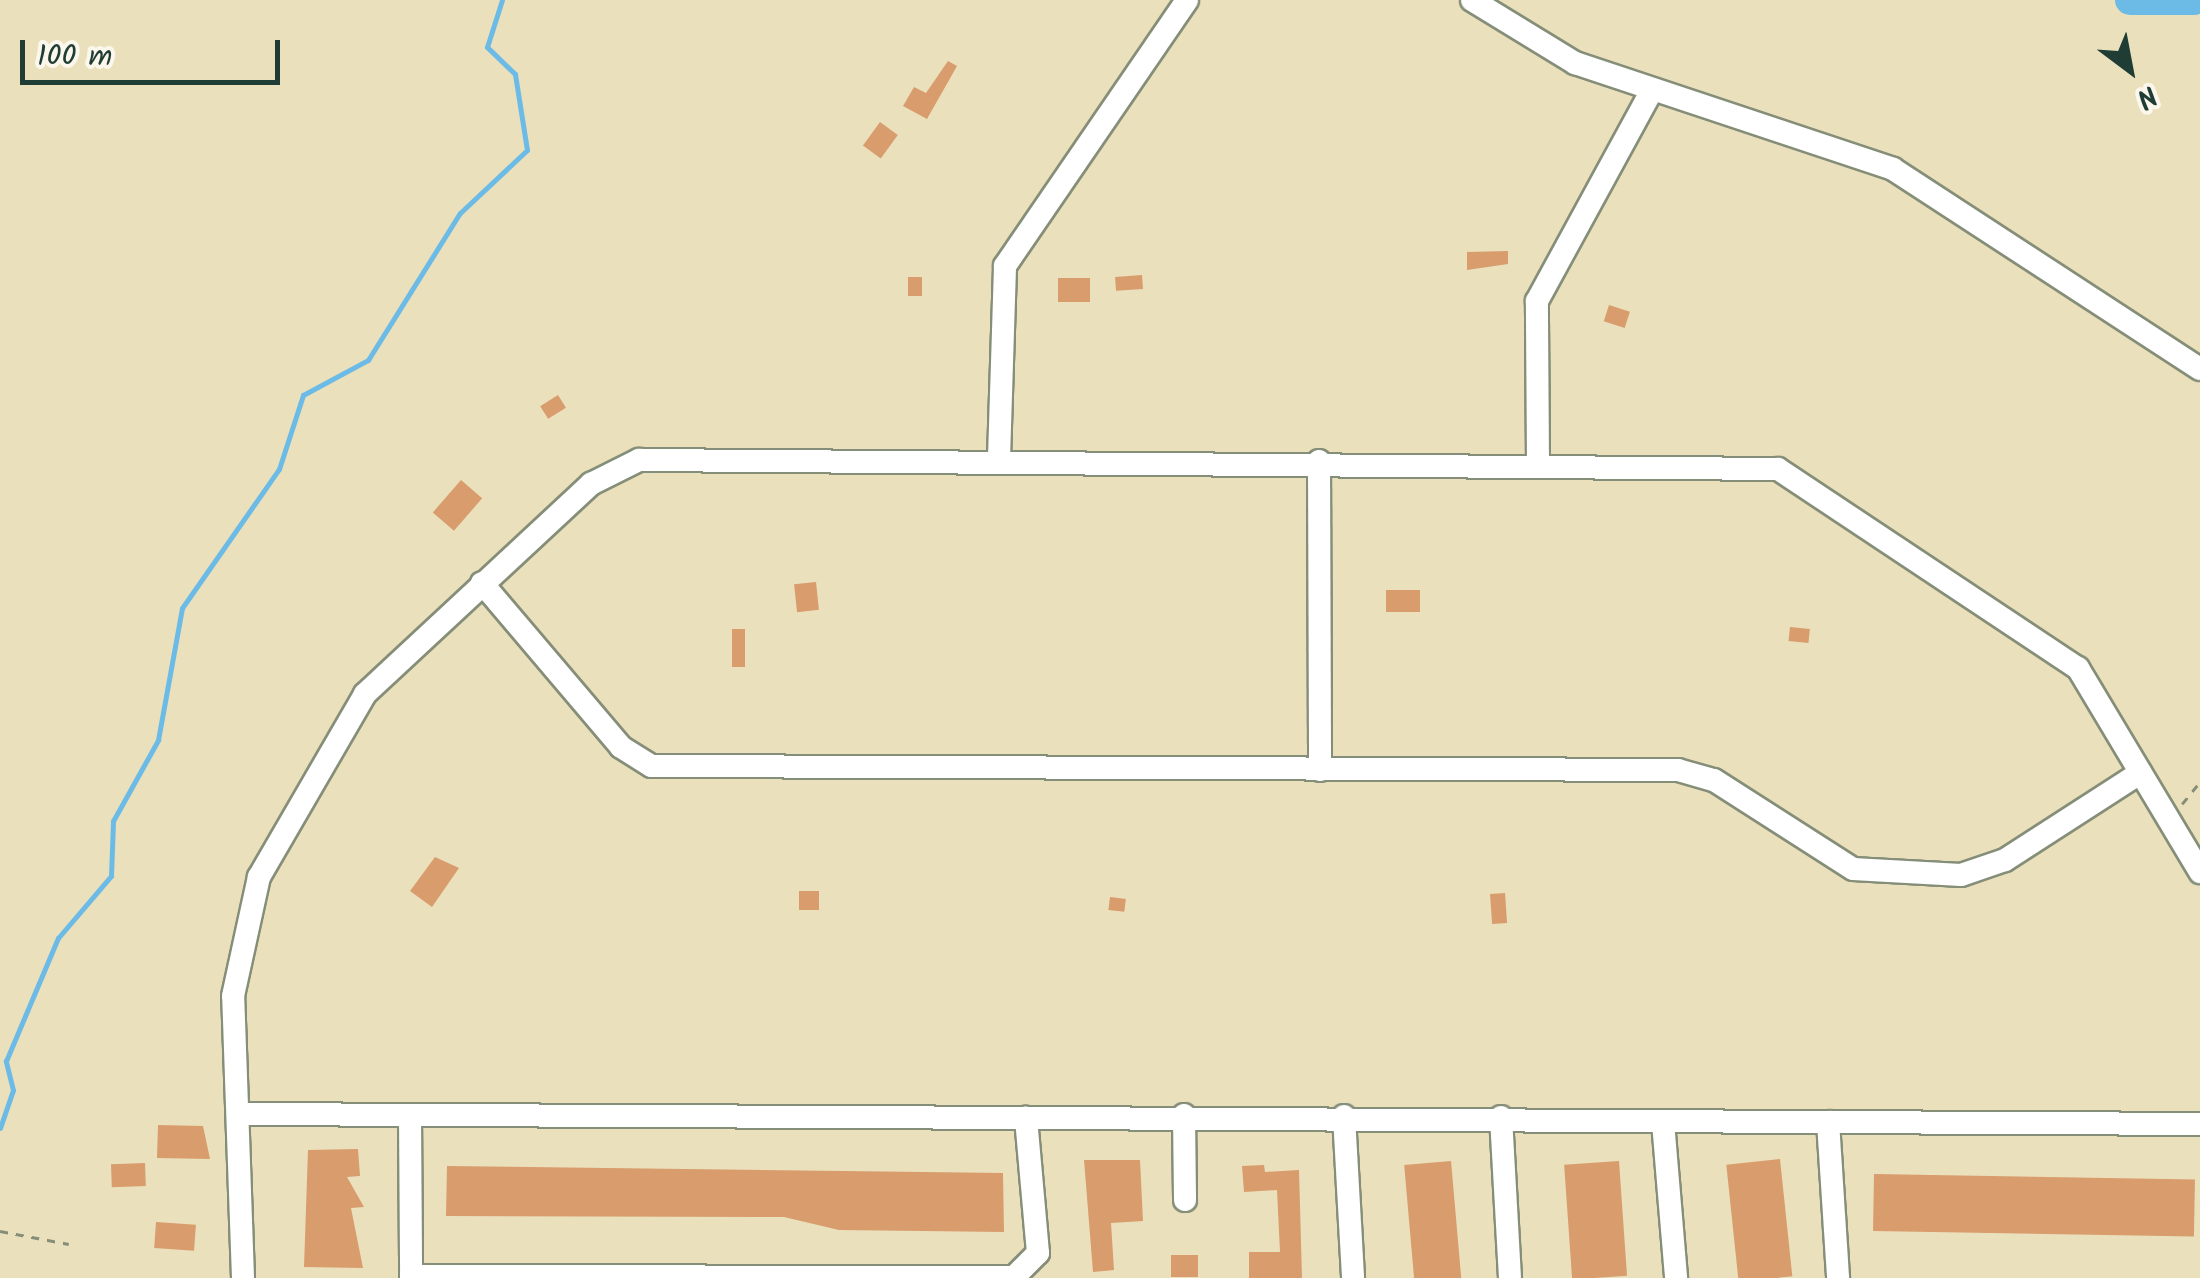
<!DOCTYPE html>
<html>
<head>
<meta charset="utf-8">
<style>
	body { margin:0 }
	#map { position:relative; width:2200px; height:1278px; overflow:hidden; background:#ebe0bc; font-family:Kalam,sans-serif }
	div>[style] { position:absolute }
	.stream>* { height:5px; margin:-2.5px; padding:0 2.5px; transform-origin:2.5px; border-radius:2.5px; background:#6cbbe6 }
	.river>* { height:30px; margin:-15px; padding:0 15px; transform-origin:15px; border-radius:15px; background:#6cbbe6 }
	.building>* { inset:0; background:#d89c6d; transform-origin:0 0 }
	.path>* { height:2.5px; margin-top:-1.25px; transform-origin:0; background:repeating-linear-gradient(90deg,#858e78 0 8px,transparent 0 16px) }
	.roads { filter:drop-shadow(2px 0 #858e78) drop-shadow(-2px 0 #858e78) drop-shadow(0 2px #858e78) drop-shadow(0 -2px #858e78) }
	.minor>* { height:22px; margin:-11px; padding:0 11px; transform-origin:11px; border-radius:11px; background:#fff }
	span { translate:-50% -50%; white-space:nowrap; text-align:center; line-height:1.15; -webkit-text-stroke:9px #fbf7ec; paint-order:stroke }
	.north { position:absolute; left:2080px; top:20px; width:100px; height:100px; -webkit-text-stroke:8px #fbf7ec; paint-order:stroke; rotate:148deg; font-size:28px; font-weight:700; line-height:40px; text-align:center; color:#1f3d34 }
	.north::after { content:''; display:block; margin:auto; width:35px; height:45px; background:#1f3d34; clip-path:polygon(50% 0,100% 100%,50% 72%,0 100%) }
	.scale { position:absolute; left:20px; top:40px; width:260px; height:45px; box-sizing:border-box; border:5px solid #1f3d34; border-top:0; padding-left:12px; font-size:30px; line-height:35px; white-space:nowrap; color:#1f3d34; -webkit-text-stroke:8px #fbf7ec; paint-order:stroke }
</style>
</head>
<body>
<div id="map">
	<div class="stream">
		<div style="left:0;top:1128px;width:40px;rotate:-71.1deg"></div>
		<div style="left:13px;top:1090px;width:30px;rotate:-104deg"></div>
		<div style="left:6px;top:1061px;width:134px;rotate:-67.1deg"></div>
		<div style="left:58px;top:938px;width:82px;rotate:-49.5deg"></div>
		<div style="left:111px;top:876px;width:55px;rotate:-87.9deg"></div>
		<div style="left:113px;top:821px;width:93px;rotate:-60.9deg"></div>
		<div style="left:158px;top:740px;width:134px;rotate:-79.7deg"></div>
		<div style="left:182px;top:608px;width:169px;rotate:-55.1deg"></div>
		<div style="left:279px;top:469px;width:78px;rotate:-72deg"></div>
		<div style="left:303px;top:395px;width:74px;rotate:-28.3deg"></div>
		<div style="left:368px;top:360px;width:173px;rotate:-58deg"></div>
		<div style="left:460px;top:213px;width:92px;rotate:-43.2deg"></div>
		<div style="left:527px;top:150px;width:77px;rotate:-99deg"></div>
		<div style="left:515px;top:74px;width:39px;rotate:-136deg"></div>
		<div style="left:487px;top:47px;width:49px;rotate:-72.3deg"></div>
	</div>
	<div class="river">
		<div style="left:2130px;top:0;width:64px"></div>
	</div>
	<div class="building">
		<div style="clip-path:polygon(948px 61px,957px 66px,927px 119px,903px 106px,914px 87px,926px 93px)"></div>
		<div style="left:880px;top:122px;width:22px;height:29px;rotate:36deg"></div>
		<div style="clip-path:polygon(1508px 251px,1508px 264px,1467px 270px,1467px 252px)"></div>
		<div style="left:1142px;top:275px;width:14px;height:27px;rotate:86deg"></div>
		<div style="left:908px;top:277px;width:14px;height:19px"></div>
		<div style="left:1058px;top:278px;width:32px;height:24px"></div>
		<div style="left:1609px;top:305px;width:22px;height:17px;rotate:18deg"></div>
		<div style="left:558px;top:395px;width:15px;height:21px;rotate:58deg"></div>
		<div style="left:461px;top:480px;width:28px;height:43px;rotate:41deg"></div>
		<div style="left:816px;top:582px;width:28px;height:22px;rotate:84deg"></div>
		<div style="left:1386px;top:590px;width:34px;height:22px"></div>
		<div style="left:1790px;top:627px;width:20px;height:14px;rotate:6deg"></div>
		<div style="left:732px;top:629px;width:13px;height:38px"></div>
		<div style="clip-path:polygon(435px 857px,459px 868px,432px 907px,410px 891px)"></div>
		<div style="left:799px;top:891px;width:20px;height:19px"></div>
		<div style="left:1505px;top:893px;width:30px;height:15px;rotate:86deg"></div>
		<div style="left:1110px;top:897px;width:16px;height:13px;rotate:7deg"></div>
		<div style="clip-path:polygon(158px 1125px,203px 1126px,210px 1159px,157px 1158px)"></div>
		<div style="clip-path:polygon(358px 1149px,360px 1176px,347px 1177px,364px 1207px,351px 1208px,363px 1268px,304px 1267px,308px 1150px)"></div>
		<div style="left:1780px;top:1159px;width:118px;height:54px;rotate:84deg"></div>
		<div style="clip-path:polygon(1084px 1160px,1140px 1160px,1143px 1221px,1111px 1223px,1114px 1270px,1093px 1272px)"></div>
		<div style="left:1451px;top:1161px;width:118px;height:47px;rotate:85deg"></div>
		<div style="left:1619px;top:1161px;width:115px;height:55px;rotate:86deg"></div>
		<div style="left:145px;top:1163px;width:23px;height:34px;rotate:88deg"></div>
		<div style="clip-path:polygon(1264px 1165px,1265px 1172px,1299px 1170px,1302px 1278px,1249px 1278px,1249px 1252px,1280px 1252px,1277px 1190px,1244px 1192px,1242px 1166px)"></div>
		<div style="clip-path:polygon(447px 1166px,1003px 1173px,1004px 1232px,839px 1230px,784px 1217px,446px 1216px)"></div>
		<div style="left:1874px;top:1174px;width:321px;height:57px;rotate:1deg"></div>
		<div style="left:156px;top:1222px;width:40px;height:26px;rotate:4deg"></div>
		<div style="left:1198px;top:1255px;width:22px;height:27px;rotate:90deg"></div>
	</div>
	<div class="path">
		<div style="left:2182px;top:804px;width:28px;rotate:-51deg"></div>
		<div style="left:0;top:1231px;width:70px;rotate:10.7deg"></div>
	</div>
	<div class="roads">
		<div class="minor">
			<div style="left:1472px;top:0;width:121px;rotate:31.5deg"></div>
			<div style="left:1575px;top:63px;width:335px;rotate:18.4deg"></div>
			<div style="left:1893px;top:169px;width:366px;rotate:33.1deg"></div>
			<div style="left:999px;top:458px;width:192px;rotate:-88.2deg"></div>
			<div style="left:1005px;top:266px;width:322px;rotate:-55.6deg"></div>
			<div style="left:1319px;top:461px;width:309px;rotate:89.8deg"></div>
			<div style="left:1538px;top:462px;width:161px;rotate:-90.4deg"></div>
			<div style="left:1537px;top:301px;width:238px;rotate:-61.4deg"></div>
			<div style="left:482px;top:583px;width:215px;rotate:49.7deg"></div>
			<div style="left:621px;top:747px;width:36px;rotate:32deg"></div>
			<div style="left:652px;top:766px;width:1026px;rotate:0.22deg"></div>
			<div style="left:1678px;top:770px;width:37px;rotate:16deg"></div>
			<div style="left:1714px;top:780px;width:165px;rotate:32.6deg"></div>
			<div style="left:1853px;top:869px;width:108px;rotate:3.2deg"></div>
			<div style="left:1961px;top:875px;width:46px;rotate:-18.8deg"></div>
			<div style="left:2005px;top:860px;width:161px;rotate:-32.8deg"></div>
			<div style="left:240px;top:1114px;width:1960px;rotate:0.29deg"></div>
			<div style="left:1184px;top:1115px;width:85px;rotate:89.3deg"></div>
			<div style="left:410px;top:1116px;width:162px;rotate:89.6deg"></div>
			<div style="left:1344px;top:1116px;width:162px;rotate:86.8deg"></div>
			<div style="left:1501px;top:1117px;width:161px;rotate:86.8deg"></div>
			<div style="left:1663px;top:1122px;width:157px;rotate:85.2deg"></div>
			<div style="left:1828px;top:1122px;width:156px;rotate:86.3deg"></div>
			<div style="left:411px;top:1276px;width:603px;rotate:0.1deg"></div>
			<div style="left:1014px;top:1277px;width:34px;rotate:-45deg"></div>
			<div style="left:1038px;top:1253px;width:136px;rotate:-95.1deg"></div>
			<div style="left:243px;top:1278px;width:282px;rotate:-92deg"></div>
			<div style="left:233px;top:996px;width:122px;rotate:-77.7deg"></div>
			<div style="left:259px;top:877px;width:211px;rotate:-59.9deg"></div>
			<div style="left:365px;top:694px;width:309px;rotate:-42.9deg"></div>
			<div style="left:591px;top:484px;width:54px;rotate:-26.6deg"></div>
			<div style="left:639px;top:460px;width:1139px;rotate:0.45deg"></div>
			<div style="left:1778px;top:469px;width:360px;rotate:33.6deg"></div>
			<div style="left:2078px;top:668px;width:238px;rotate:59.1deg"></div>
		</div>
	</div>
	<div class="north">N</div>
	<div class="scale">100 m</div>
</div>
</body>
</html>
